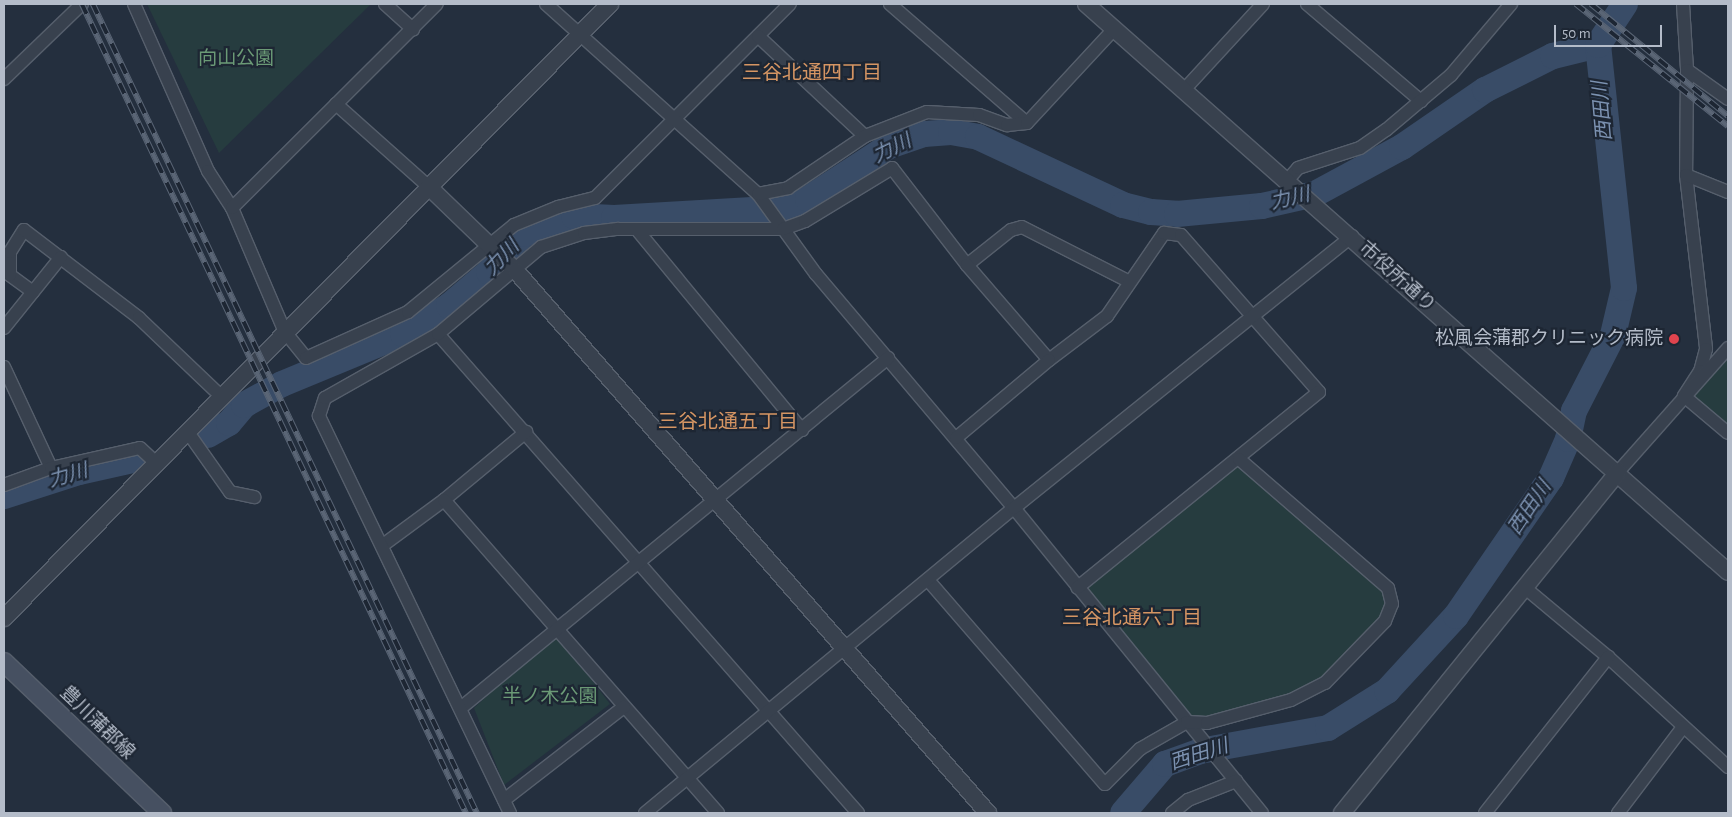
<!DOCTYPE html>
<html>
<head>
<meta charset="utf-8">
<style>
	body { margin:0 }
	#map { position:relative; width:1732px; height:817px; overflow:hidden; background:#242f3e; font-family:"Alegreya Sans","Noto Sans JP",sans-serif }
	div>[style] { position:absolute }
	.green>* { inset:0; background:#263c3f }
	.river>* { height:26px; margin:-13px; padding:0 13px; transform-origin:13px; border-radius:13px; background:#394c67 }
	.roads { filter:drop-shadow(1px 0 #565f6c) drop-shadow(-1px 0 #565f6c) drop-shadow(0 1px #565f6c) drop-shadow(0 -1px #565f6c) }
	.minor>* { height:12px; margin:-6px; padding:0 6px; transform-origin:6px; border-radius:6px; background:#38414e }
	.tertiary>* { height:16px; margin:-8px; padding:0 8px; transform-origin:8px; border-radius:8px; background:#38414e }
	.secondary>* { height:18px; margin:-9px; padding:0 9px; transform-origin:9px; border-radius:9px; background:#465061 }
	.rail>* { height:5.5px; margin-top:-2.75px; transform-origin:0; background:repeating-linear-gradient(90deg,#1d2633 0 11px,#5a6575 0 22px); box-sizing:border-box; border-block:1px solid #5a6575 }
	.dots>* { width:14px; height:14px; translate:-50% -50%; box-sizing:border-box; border:2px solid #1d2633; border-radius:50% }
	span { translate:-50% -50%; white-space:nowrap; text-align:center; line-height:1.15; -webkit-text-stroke:4.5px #1d2633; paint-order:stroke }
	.park-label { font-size:19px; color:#6b9a76 }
	.street-label { font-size:19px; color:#b4bcc9 }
	.poi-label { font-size:19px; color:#b4bcc9 }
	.right { translate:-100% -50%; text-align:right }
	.neighbourhood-label { font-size:20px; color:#d59563 }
	.water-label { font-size:20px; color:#7c92b1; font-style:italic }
	.frame { position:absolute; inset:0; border:5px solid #b4bcc9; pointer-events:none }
	.scale { position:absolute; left:1554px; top:25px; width:108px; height:22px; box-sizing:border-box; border:2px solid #b4bcc9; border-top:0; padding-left:6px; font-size:15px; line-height:18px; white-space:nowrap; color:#b4bcc9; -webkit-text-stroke:4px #1d2633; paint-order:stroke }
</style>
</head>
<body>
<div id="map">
	<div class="green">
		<div style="clip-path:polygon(147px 4px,371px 4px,219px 153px)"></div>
		<div style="clip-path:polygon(1728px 348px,1728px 433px,1684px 396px)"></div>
		<div style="clip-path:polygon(1239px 459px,1388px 588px,1392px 604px,1343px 668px,1291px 700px,1187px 722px,1077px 588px)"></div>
		<div style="clip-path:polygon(556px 633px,610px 704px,504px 785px,474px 708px)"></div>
	</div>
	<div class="river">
		<div style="left:208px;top:435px;width:24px;rotate:-30deg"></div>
		<div style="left:229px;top:423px;width:23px;rotate:-50deg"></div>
		<div style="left:244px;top:405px;width:43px;rotate:-28.9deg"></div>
		<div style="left:282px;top:384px;width:131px;rotate:-22.5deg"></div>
		<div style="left:403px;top:334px;width:54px;rotate:-31.3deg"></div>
		<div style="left:449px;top:306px;width:52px;rotate:-40.4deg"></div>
		<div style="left:489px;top:272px;width:52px;rotate:-47.4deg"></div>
		<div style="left:524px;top:234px;width:53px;rotate:-19.8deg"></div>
		<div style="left:574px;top:216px;width:40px;rotate:2.9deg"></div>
		<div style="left:614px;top:218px;width:172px;rotate:-3.3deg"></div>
		<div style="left:786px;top:208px;width:24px;rotate:-22deg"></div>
		<div style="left:808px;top:199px;width:97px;rotate:-33.2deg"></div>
		<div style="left:889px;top:146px;width:37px;rotate:-19deg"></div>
		<div style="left:924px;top:134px;width:27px;rotate:-4deg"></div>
		<div style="left:951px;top:132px;width:27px;rotate:10deg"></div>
		<div style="left:978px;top:137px;width:160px;rotate:25.1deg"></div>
		<div style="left:1123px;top:205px;width:29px;rotate:14deg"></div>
		<div style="left:1151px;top:212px;width:26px;rotate:4deg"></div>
		<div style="left:1177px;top:214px;width:85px;rotate:-5.4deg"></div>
		<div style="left:1262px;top:206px;width:54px;rotate:-12.8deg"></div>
		<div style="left:1315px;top:194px;width:99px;rotate:-28.4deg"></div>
		<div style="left:1402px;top:147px;width:101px;rotate:-34.5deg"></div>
		<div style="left:1485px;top:90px;width:76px;rotate:-26.6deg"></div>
		<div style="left:1553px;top:56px;width:46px;rotate:-13.7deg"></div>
		<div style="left:4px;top:496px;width:79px;rotate:-17.7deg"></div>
		<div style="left:79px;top:472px;width:55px;rotate:-12.5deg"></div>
		<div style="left:1123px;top:813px;width:65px;rotate:-49.4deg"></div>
		<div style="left:1165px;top:764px;width:37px;rotate:-20deg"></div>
		<div style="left:1200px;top:751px;width:130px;rotate:-10.2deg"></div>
		<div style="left:1328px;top:728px;width:70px;rotate:-32.1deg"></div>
		<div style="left:1387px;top:691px;width:102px;rotate:-47.4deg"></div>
		<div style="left:1456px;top:616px;width:168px;rotate:-55.5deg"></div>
		<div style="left:1551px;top:478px;width:43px;rotate:-66.4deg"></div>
		<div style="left:1568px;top:439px;width:29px;rotate:-78deg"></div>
		<div style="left:1574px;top:411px;width:85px;rotate:-62.8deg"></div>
		<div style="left:1613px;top:335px;width:48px;rotate:-76.8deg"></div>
		<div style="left:1624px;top:288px;width:244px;rotate:-96.1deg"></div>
		<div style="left:1598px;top:45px;width:49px;rotate:-56.6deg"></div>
	</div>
	<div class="roads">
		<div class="minor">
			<div style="left:134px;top:4px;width:183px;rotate:66.1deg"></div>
			<div style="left:208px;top:171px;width:44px;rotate:57deg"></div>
			<div style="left:232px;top:208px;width:135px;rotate:66.9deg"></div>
			<div style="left:285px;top:332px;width:33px;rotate:51deg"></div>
			<div style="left:306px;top:358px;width:112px;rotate:-24.3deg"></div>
			<div style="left:408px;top:312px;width:137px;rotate:-39.4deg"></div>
			<div style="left:514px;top:225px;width:48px;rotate:-22.2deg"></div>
			<div style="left:558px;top:207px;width:38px;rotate:-14deg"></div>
			<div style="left:595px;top:198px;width:275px;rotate:-44.9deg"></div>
			<div style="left:385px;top:4px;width:38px;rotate:42deg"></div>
			<div style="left:546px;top:4px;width:285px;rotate:41.9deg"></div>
			<div style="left:758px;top:194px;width:99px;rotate:54.1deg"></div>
			<div style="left:816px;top:274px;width:307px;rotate:49.8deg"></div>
			<div style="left:1014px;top:508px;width:393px;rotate:50.9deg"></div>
			<div style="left:890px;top:4px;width:181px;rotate:41deg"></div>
			<div style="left:1307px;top:4px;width:150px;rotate:40.4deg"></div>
			<div style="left:1683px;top:4px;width:66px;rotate:86.5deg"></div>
			<div style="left:1687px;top:70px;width:105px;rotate:90.5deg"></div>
			<div style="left:1686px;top:175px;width:175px;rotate:83.4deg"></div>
			<div style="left:1706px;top:349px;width:23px;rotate:105deg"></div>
			<div style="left:1700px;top:371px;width:30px;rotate:123deg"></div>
			<div style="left:758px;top:36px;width:146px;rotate:43.1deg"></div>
			<div style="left:1687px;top:70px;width:50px;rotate:35.3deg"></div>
			<div style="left:4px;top:79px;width:108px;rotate:-43.9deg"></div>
			<div style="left:1183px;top:91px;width:118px;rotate:-47.4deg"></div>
			<div style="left:336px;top:104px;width:125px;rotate:41.7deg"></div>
			<div style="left:1686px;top:175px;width:45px;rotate:22deg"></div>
			<div style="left:1286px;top:182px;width:18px;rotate:-49deg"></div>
			<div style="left:1298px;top:168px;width:65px;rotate:-17.9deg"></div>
			<div style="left:1360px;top:148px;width:32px;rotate:-35deg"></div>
			<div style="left:1386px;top:130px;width:85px;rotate:-40.2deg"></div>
			<div style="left:1451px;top:75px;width:93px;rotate:-49.8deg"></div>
			<div style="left:758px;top:194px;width:31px;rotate:-11deg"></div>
			<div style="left:788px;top:188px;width:93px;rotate:-34deg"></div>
			<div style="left:865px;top:136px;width:66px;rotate:-21.2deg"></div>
			<div style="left:927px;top:112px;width:52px;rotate:3.3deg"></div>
			<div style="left:979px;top:115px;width:30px;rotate:20deg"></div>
			<div style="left:1007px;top:125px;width:20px;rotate:-6deg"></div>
			<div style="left:1027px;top:123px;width:128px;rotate:-47.2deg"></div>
			<div style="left:232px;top:208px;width:289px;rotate:-44.9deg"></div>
			<div style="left:638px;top:231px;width:258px;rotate:50.5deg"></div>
			<div style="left:967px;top:265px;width:56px;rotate:-38.5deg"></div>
			<div style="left:1011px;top:230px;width:11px;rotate:-15deg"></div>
			<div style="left:1022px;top:227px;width:119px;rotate:27deg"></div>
			<div style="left:33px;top:292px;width:29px;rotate:-144deg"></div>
			<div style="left:10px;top:275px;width:23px;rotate:-90deg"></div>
			<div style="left:10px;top:252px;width:26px;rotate:-58deg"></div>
			<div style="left:24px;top:230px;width:145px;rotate:37.4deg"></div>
			<div style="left:139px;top:318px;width:115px;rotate:43.6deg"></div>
			<div style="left:4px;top:328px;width:91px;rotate:-51.2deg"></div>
			<div style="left:438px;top:334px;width:637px;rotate:48.75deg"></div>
			<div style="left:1049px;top:360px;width:73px;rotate:-37.2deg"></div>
			<div style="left:1107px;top:316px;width:101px;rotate:-55.5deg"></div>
			<div style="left:1164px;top:233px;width:17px;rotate:7deg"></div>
			<div style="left:1181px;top:235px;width:209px;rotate:48.7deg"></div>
			<div style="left:1319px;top:392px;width:311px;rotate:141deg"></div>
			<div style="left:4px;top:367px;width:111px;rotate:65deg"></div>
			<div style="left:1684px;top:396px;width:57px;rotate:40.1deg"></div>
			<div style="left:187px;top:431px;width:75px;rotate:54.8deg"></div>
			<div style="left:230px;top:492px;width:25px;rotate:12deg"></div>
			<div style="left:1618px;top:472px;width:166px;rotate:-48.4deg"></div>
			<div style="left:4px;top:485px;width:50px;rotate:-19.9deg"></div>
			<div style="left:51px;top:468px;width:91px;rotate:-12.7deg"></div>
			<div style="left:140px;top:448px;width:22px;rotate:43deg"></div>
			<div style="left:444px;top:500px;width:107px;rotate:-39.7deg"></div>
			<div style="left:383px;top:545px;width:76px;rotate:-36.4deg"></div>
			<div style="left:444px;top:500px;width:416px;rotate:48.8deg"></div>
			<div style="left:928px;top:580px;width:270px;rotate:49.1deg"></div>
			<div style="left:1105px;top:784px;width:49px;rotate:-45deg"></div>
			<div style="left:1140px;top:749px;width:54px;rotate:-29.9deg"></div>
			<div style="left:1187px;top:722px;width:20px;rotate:3deg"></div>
			<div style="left:1207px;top:723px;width:87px;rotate:-15.3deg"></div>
			<div style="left:1291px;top:700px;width:38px;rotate:-27deg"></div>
			<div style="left:1325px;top:683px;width:86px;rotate:-45.9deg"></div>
			<div style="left:1385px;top:621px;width:18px;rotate:-68deg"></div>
			<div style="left:1392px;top:604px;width:16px;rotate:-104deg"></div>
			<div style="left:1388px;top:588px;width:197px;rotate:-139.1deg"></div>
			<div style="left:1524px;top:587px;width:109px;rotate:39.8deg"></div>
			<div style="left:1608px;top:657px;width:163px;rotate:42.5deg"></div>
			<div style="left:462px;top:707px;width:551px;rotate:-39.33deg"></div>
			<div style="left:504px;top:800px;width:152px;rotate:-37.8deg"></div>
			<div style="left:510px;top:813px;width:441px;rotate:-115.7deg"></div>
			<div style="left:319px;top:416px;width:19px;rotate:-72deg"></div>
			<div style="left:325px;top:398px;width:130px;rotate:-29.5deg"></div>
			<div style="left:438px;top:334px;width:135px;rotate:-40.2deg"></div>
			<div style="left:541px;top:247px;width:45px;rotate:-18deg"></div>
			<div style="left:584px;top:233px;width:34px;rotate:-7deg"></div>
			<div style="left:618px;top:229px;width:165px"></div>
			<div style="left:783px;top:229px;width:23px;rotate:-20deg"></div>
			<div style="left:805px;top:221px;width:102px;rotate:-31.3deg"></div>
			<div style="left:892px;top:168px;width:123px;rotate:52.3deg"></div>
			<div style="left:967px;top:265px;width:125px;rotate:49.2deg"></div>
			<div style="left:1049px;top:360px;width:121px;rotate:140deg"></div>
			<div style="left:645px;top:813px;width:479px;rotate:-39.6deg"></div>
			<div style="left:1014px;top:508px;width:434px;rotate:-38.8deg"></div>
			<div style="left:1172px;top:813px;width:21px;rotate:-39deg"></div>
			<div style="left:1188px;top:800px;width:52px;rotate:-21.6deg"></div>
			<div style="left:1485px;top:813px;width:199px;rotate:-51.7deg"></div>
			<div style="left:1618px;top:813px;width:108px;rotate:-52.9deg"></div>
		</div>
		<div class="tertiary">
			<div style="left:1086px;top:4px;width:857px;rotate:41.5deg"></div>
			<div style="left:429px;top:187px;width:121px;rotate:44deg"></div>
			<div style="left:516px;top:271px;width:719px;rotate:48.95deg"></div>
			<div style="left:4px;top:618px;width:863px;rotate:-45.38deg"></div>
			<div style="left:1342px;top:813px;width:439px;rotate:-51deg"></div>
		</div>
		<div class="secondary">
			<div style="left:4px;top:662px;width:219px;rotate:43.7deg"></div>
		</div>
	</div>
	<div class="rail">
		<div style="left:82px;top:4px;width:896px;rotate:64.61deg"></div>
		<div style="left:93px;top:4px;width:896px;rotate:64.61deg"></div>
		<div style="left:1576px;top:4px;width:195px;rotate:38.8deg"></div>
		<div style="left:1591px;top:4px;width:177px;rotate:39.3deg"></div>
	</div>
	<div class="dots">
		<div style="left:1674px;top:339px;background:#e0444e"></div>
	</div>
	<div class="park-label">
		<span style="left:236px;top:59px">向山公園</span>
		<span style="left:550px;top:697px">半ノ木公園</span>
	</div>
	<div class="street-label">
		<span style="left:1397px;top:277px;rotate:42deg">市役所通り</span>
		<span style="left:97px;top:723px;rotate:44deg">豊川蒲郡線</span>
	</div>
	<div class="poi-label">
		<span class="right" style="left:1663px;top:339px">松風会蒲郡クリニック病院</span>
	</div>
	<div class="neighbourhood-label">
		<span style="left:812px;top:73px">三谷北通四丁目</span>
		<span style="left:728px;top:422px">三谷北通五丁目</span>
		<span style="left:1132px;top:618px">三谷北通六丁目</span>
	</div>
	<div class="water-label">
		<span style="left:1603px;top:111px;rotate:-95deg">西田川</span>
		<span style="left:892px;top:149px;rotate:-26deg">力川</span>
		<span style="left:1290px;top:199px;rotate:-13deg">力川</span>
		<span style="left:502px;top:258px;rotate:-46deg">力川</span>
		<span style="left:68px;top:476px;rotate:-16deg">力川</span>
		<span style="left:1530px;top:508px;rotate:-56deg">西田川</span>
		<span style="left:1199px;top:755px;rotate:-18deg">西田川</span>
	</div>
	<div class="frame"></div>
	<div class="scale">50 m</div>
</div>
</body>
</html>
